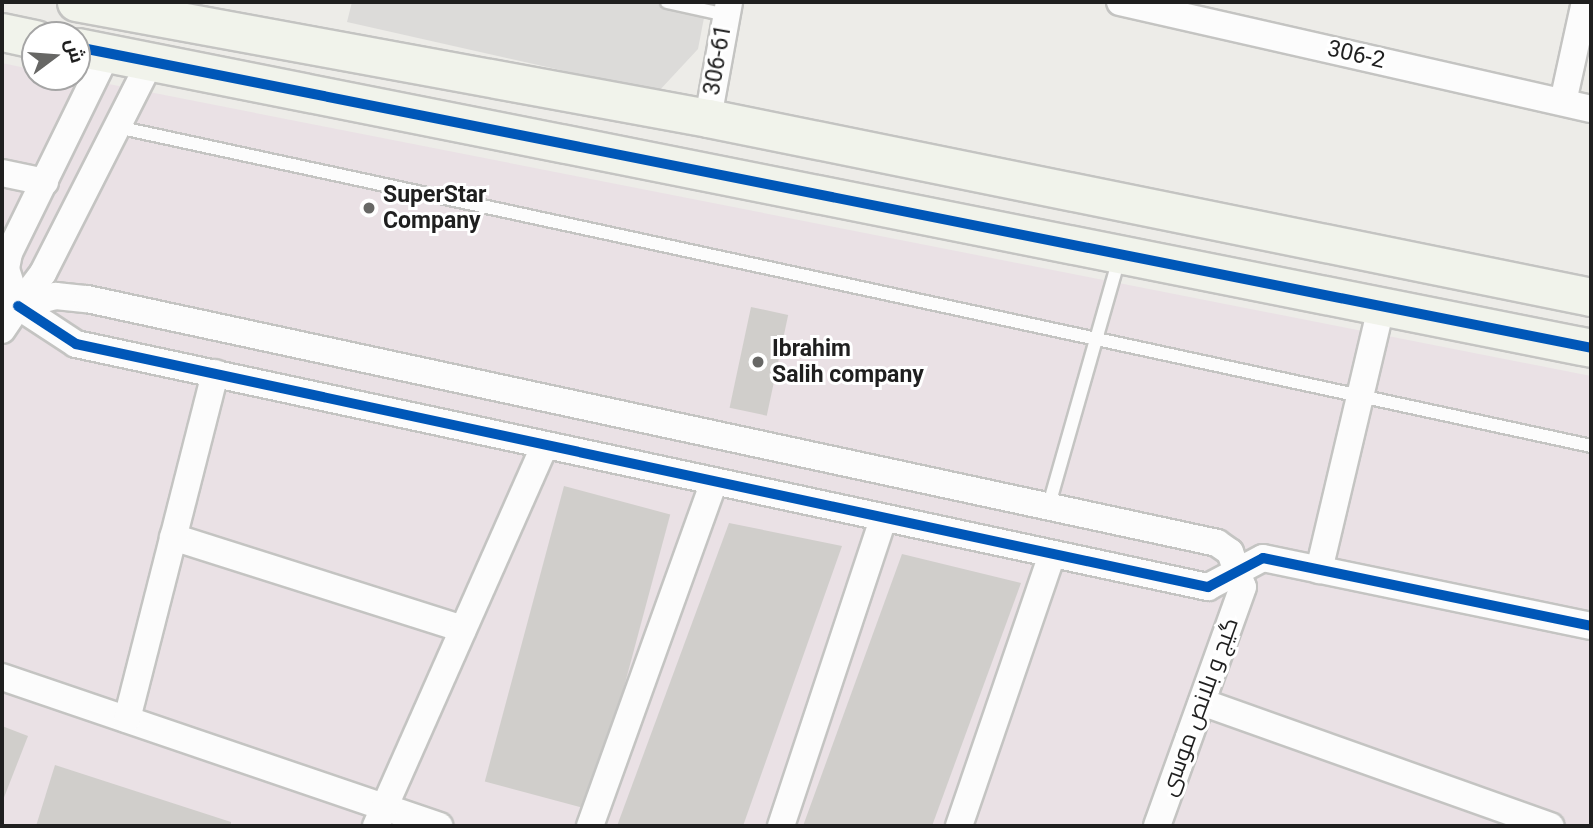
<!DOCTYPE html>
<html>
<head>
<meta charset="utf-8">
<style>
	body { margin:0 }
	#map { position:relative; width:1593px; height:828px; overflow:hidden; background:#edece8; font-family:Roboto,Cairo,sans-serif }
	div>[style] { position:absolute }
	.residential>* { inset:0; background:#dcdbd9 }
	.industrial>* { inset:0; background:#eae1e5 }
	.building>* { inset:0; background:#d0cecb; transform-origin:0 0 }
	.roads { filter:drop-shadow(2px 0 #c4c4c2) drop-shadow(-2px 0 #c4c4c2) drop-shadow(0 2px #c4c4c2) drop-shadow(0 -2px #c4c4c2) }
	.lane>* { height:12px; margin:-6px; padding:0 6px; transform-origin:6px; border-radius:6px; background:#fcfcfc }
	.street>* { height:26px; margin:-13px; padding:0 13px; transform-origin:13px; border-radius:13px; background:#fcfcfc }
	.secondary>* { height:37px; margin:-18.5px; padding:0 18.5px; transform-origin:18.5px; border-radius:18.5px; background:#f1f3eb }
	.cycleway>* { height:10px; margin:-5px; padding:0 5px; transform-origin:5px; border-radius:5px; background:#0057b8 }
	.dots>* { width:19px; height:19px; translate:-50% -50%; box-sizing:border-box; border:4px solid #fff; border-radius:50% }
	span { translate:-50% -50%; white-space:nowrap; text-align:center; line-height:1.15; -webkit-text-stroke:6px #fff; paint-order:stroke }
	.street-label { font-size:23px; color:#1f1f1f }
	.poi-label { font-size:23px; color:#1f1f1f; font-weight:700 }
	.left { translate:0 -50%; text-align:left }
	.frame { position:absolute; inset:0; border:4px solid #1f1f1f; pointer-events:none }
	.north { position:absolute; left:21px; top:21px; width:70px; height:70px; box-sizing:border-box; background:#fff; border:2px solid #a5a5a5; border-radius:50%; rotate:74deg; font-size:19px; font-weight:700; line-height:28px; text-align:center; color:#1f1f1f }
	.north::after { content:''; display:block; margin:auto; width:24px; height:32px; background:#676765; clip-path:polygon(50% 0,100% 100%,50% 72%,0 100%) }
</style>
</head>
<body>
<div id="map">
	<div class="residential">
		<div style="clip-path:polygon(352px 2px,707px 2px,698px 49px,658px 92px,347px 22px)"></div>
	</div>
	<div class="industrial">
		<div style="clip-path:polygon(2px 63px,35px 70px,35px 77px,73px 77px,1591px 376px,1591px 826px,2px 826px)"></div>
	</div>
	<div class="building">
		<div style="left:751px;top:307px;width:38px;height:103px;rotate:12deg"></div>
		<div style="left:564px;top:486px;width:110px;height:306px;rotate:15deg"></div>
		<div style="clip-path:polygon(729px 523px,842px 546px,743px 826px,617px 826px)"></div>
		<div style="clip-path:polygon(902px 554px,1021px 583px,932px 826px,803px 826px)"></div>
		<div style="clip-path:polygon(2px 726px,28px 736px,3px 800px,2px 800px)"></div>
		<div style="clip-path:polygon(55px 765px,231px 822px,231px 826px,36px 826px)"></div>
	</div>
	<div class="roads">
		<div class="lane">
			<div style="left:667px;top:2px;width:60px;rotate:12.4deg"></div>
			<div style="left:117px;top:127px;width:1508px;rotate:12.21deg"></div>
			<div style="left:1048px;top:508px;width:262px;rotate:-74.1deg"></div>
		</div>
		<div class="street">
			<div style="left:1120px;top:2px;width:483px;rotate:12.8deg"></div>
			<div style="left:107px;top:53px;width:223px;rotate:116.1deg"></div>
			<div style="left:9px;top:253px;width:16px;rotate:101deg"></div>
			<div style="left:6px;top:269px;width:39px;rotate:72deg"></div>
			<div style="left:18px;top:306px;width:41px;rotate:-52.9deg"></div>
			<div style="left:43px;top:273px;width:237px;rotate:-63.1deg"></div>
			<div style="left:1563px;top:102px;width:102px;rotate:-77.6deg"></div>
			<div style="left:708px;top:118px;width:118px;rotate:-79.7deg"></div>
			<div style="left:2px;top:173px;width:44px;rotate:11.8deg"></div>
			<div style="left:18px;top:306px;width:69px;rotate:33.2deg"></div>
			<div style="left:76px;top:344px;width:1158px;rotate:12.12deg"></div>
			<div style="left:1208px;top:587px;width:62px;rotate:-27.8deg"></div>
			<div style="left:1263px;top:558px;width:335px;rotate:11.7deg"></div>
			<div style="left:2px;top:330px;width:29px;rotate:-56deg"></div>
			<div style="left:18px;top:306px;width:39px;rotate:-15deg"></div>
			<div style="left:56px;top:296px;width:31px;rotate:6deg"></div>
			<div style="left:87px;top:299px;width:1156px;rotate:12.18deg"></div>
			<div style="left:1217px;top:543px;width:16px;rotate:35deg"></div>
			<div style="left:1230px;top:552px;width:37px;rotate:70deg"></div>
			<div style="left:1243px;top:587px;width:254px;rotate:109.8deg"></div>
			<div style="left:173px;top:537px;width:304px;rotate:17.6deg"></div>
			<div style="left:1319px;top:570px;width:270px;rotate:-76.7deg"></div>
			<div style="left:2px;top:677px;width:462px;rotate:18.8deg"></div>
			<div style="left:1202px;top:702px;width:370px;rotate:19.6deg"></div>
			<div style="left:127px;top:719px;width:357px;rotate:-75.7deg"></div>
			<div style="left:376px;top:826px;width:415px;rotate:-66.1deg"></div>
			<div style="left:590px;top:826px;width:363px;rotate:-70.2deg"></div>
			<div style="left:781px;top:826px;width:323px;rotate:-71.6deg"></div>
			<div style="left:959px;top:826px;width:287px;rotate:-71.1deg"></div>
		</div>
		<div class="secondary">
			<div style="left:76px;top:2px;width:643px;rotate:10.4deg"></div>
			<div style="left:708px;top:118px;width:901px;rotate:11.46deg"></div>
			<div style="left:2px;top:32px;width:34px;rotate:12deg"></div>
			<div style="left:77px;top:47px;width:1544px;rotate:11.24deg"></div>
		</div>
	</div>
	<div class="cycleway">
		<div style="left:77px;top:47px;width:1544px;rotate:11.24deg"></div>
		<div style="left:18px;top:306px;width:69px;rotate:33.2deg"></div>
		<div style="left:76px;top:344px;width:1158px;rotate:12.12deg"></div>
		<div style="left:1208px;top:587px;width:62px;rotate:-27.8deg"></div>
		<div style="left:1263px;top:558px;width:335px;rotate:11.7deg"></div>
	</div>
	<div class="dots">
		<div style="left:369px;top:208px;background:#676765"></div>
		<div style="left:758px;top:362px;background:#676765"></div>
	</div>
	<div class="street-label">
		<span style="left:1356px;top:55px;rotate:13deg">306-2</span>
		<span style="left:718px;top:60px;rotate:-80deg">306-61</span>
		<span style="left:1200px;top:707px;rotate:-70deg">گيج و بلانص موسى</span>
	</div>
	<div class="poi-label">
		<span class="left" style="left:383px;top:208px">SuperStar<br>Company</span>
		<span class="left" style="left:772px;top:362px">Ibrahim<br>Salih company</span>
	</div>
	<div class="frame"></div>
	<div class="north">ش</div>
</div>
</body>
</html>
